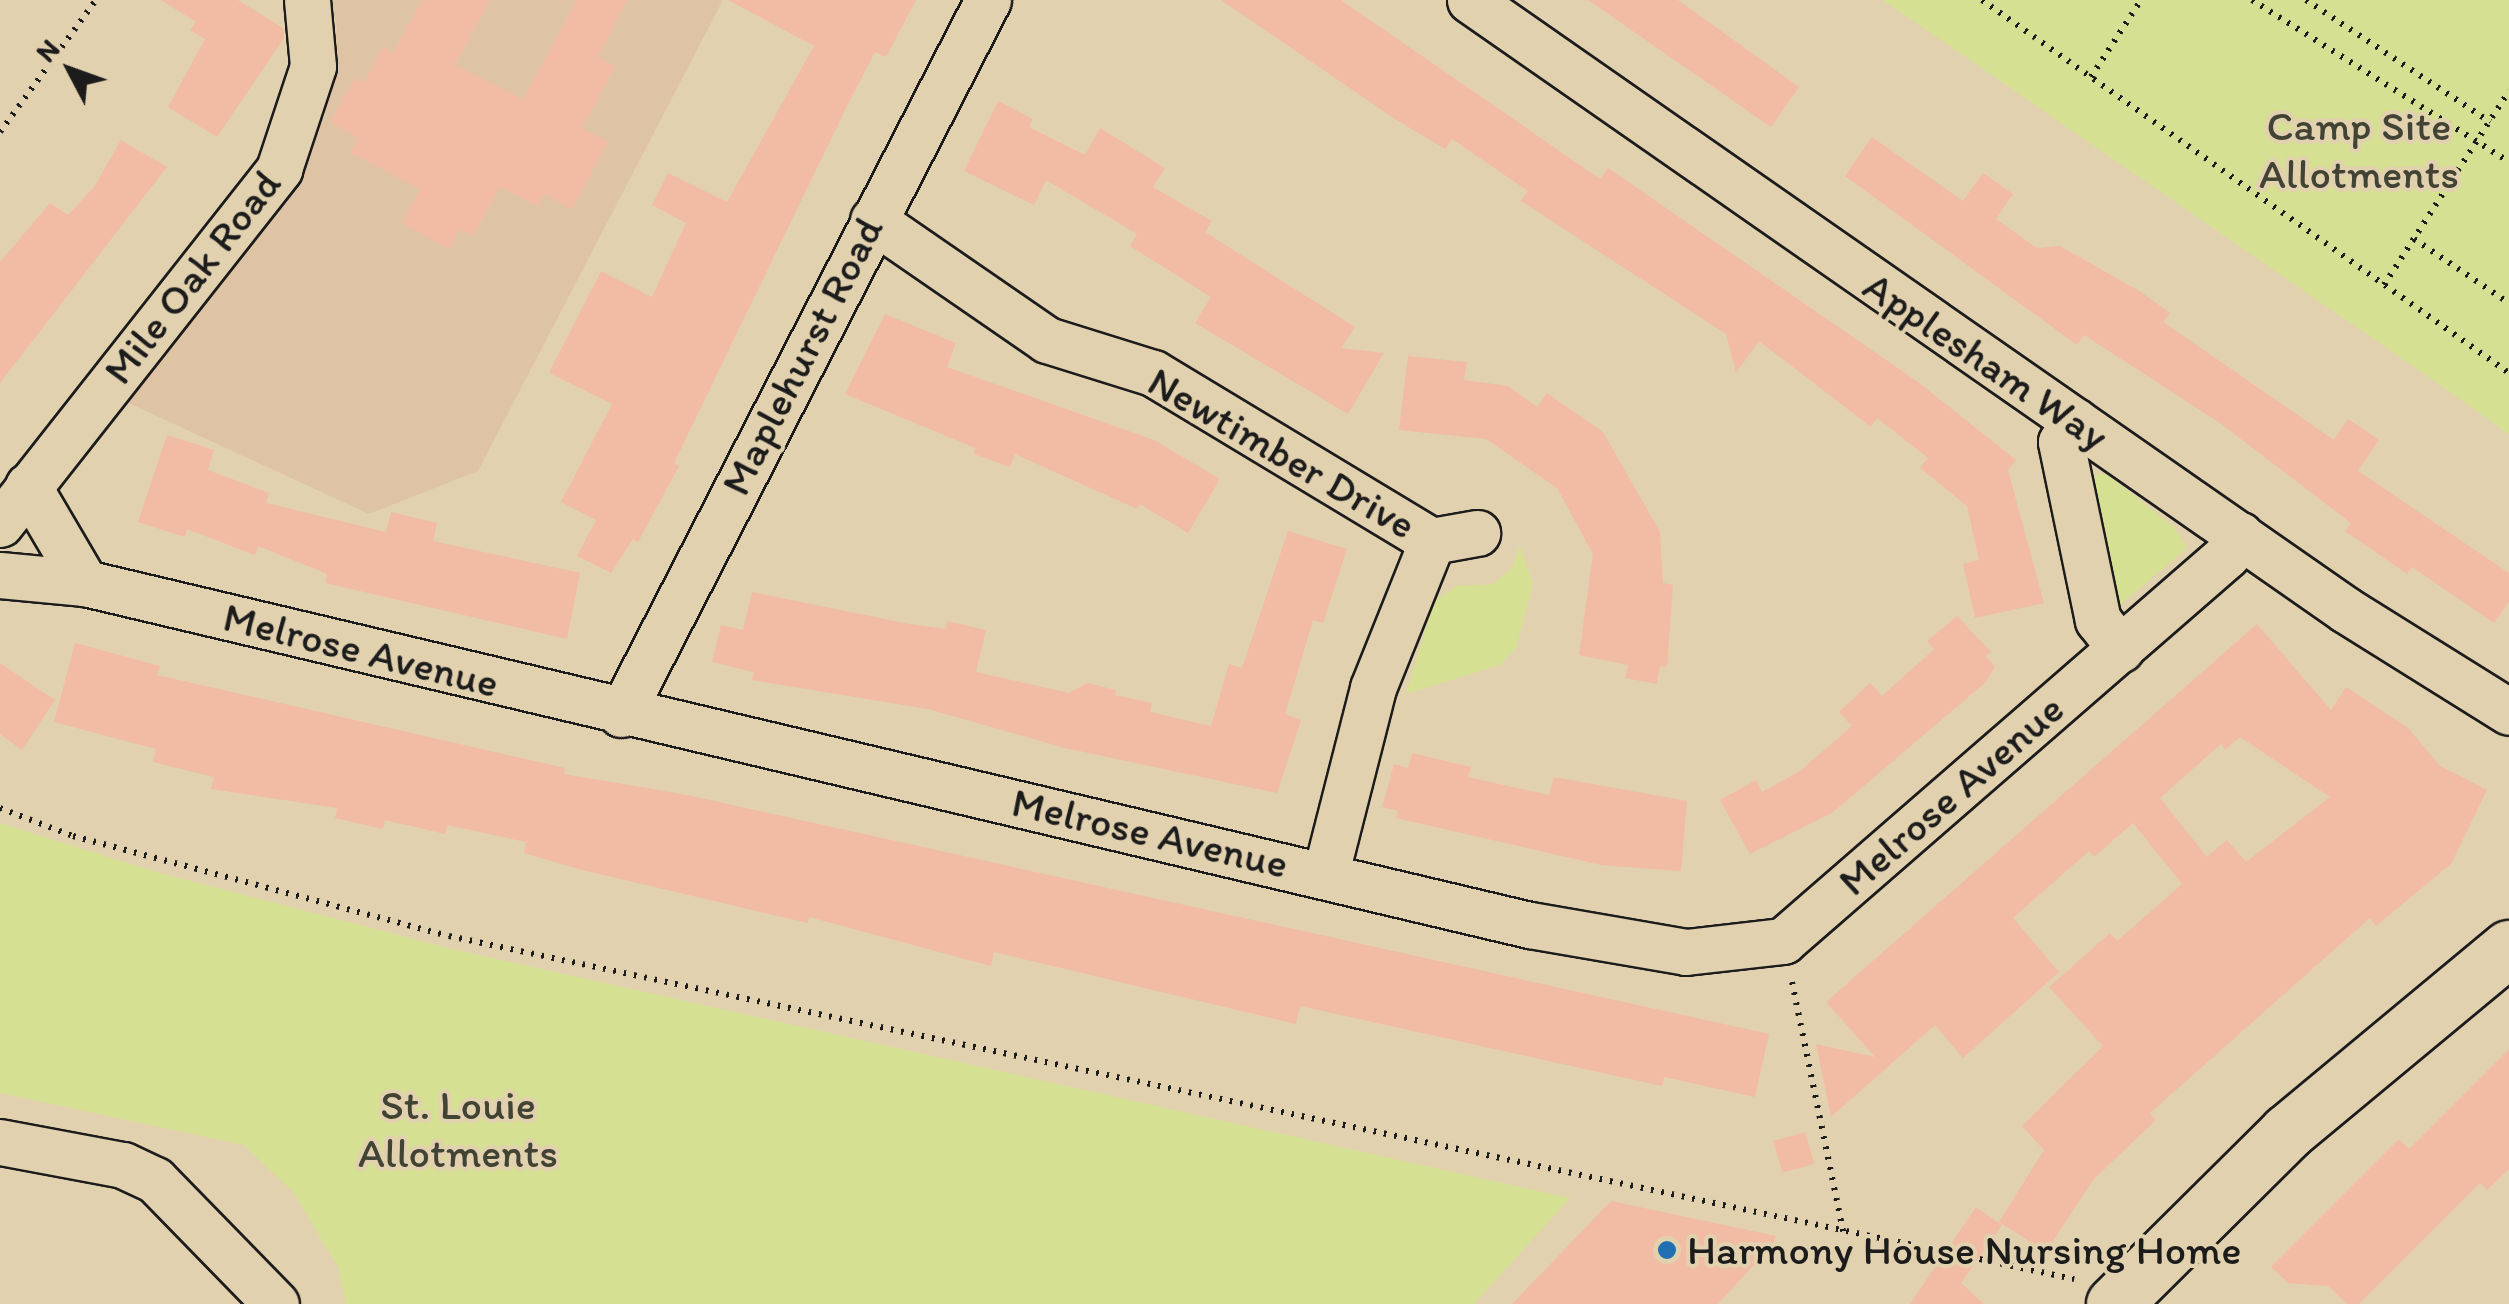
<!DOCTYPE html>
<html>
<head>
<meta charset="utf-8">
<style>
	body { margin:0 }
	#map { position:relative; width:2509px; height:1304px; overflow:hidden; background:#e2d1ae; font-family:Itim,sans-serif }
	div>[style] { position:absolute }
	.built>* { inset:0; background:#dec4a5 }
	.green>* { inset:0; background:#d5e093 }
	.building>* { inset:0; background:#f1bca3; transform-origin:0 0 }
	.path>* { height:6px; margin-top:-3px; transform-origin:0; background:repeating-linear-gradient(90deg,#1c1c1c 0 2.5px,transparent 0 10.5px) }
	.roads { filter:drop-shadow(2px 0 #1c1c1c) drop-shadow(-2px 0 #1c1c1c) drop-shadow(0 2px #1c1c1c) drop-shadow(0 -2px #1c1c1c) }
	.minor>* { height:45px; margin:-22.5px; padding:0 22.5px; transform-origin:22.5px; border-radius:22.5px; background:#e2d1ae }
	.major>* { height:55px; margin:-27.5px; padding:0 27.5px; transform-origin:27.5px; border-radius:27.5px; background:#e2d1ae }
	.dots>* { width:28px; height:28px; translate:-50% -50%; box-sizing:border-box; border:5px solid #e2d1ae; border-radius:50% }
	span { translate:-50% -50%; white-space:nowrap; text-align:center; line-height:1.15; -webkit-text-stroke:8px #e2d1ae; paint-order:stroke }
	.park-label { font-size:42px; color:#414334 }
	.street-label { font-size:42px; color:#1c1c1c }
	.poi-label { font-size:42px; color:#1c1c1c }
	.left { translate:0 -50%; text-align:left }
	.north { position:absolute; left:20px; top:20px; width:100px; height:100px; -webkit-text-stroke:8px #e2d1ae; paint-order:stroke; rotate:311deg; font-size:28px; font-weight:700; line-height:40px; text-align:center; color:#1c1c1c }
	.north::after { content:''; display:block; margin:auto; width:35px; height:45px; background:#1c1c1c; clip-path:polygon(50% 0,100% 100%,50% 72%,0 100%) }
</style>
</head>
<body>
<div id="map">
	<div class="built">
		<div style="clip-path:polygon(330px 0,723px 0,478px 471px,369px 514px,124px 401px,291px 177px,325px 115px,337px 27px)"></div>
	</div>
	<div class="green">
		<div style="clip-path:polygon(1883px 0,2509px 0,2509px 434px,2436px 382px)"></div>
		<div style="clip-path:polygon(2097px 474px,2107px 474px,2175px 528px,2187px 548px,2118px 607px,2089px 479px)"></div>
		<div style="clip-path:polygon(1520px 546px,1533px 584px,1516px 648px,1500px 665px,1406px 694px,1434px 601px,1457px 586px,1493px 584px,1512px 568px)"></div>
		<div style="clip-path:polygon(0 823px,156px 872px,456px 950px,1570px 1198px,1474px 1304px,346px 1304px,338px 1267px,294px 1193px,244px 1145px,0 1093px)"></div>
	</div>
	<div class="building">
		<div style="clip-path:polygon(161px 0,238px 0,283px 28px,284px 38px,217px 137px,168px 107px,205px 39px,190px 30px,196px 22px)"></div>
		<div style="clip-path:polygon(422px 0,490px 0,455px 65px,523px 99px,577px 0,627px 0,598px 57px,615px 67px,582px 128px,608px 142px,572px 209px,544px 194px,538px 206px,500px 187px,473px 236px,460px 229px,449px 249px,402px 223px,420px 189px,351px 153px,358px 138px,330px 122px,355px 78px,364px 83px,383px 46px,393px 53px)"></div>
		<div style="clip-path:polygon(728px 0,916px 0,886px 57px,875px 52px,848px 104px,674px 463px,679px 466px,638px 542px,633px 539px,611px 573px,577px 556px,596px 520px,561px 502px,612px 404px,549px 373px,601px 271px,652px 297px,686px 223px,652px 205px,668px 173px,727px 202px,814px 46px)"></div>
		<div style="clip-path:polygon(1221px 0,1341px 0,1600px 179px,1608px 168px,1918px 382px,2016px 460px,2008px 470px,2044px 603px,1975px 618px,1963px 564px,1979px 560px,1967px 506px,1920px 468px,1928px 458px,1877px 418px,1871px 427px,1759px 341px,1736px 373px,1726px 334px,1521px 201px,1528px 191px,1452px 139px,1445px 149px,1395px 119px)"></div>
		<div style="clip-path:polygon(1588px 0,1678px 0,1799px 87px,1771px 127px)"></div>
		<div style="clip-path:polygon(998px 101px,1033px 119px,1029px 127px,1085px 155px,1100px 128px,1165px 168px,1153px 187px,1212px 221px,1205px 232px,1355px 327px,1341px 348px,1384px 353px,1348px 414px,1195px 323px,1211px 297px,1130px 246px,1137px 234px,1046px 180px,1034px 205px,964px 171px)"></div>
		<div style="clip-path:polygon(1872px 137px,1963px 201px,1983px 173px,2013px 194px,1996px 219px,2037px 248px,2060px 246px,2141px 292px,2170px 313px,2163px 322px,2334px 440px,2348px 419px,2379px 440px,2358px 471px,2509px 573px,2509px 602px,2494px 623px,2412px 567px,2407px 574px,2345px 531px,2351px 523px,2220px 423px,2084px 335px,2077px 345px,1845px 176px)"></div>
		<div style="clip-path:polygon(121px 140px,167px 167px,0 383px,0 262px,50px 203px,68px 215px,94px 187px)"></div>
		<div style="clip-path:polygon(885px 314px,956px 343px,947px 367px,1154px 440px,1220px 479px,1188px 533px,1140px 504px,1137px 509px,1015px 454px,1010px 467px,974px 454px,975px 448px,845px 394px)"></div>
		<div style="clip-path:polygon(1408px 356px,1467px 362px,1464px 380px,1508px 386px,1537px 407px,1547px 393px,1603px 432px,1660px 532px,1663px 583px,1673px 585px,1667px 667px,1660px 666px,1657px 684px,1625px 678px,1628px 665px,1579px 655px,1593px 554px,1557px 488px,1486px 439px,1399px 430px)"></div>
		<div style="clip-path:polygon(167px 435px,214px 450px,208px 470px,269px 493px,266px 503px,386px 532px,391px 512px,437px 523px,433px 541px,580px 573px,567px 639px,325px 583px,327px 574px,258px 546px,255px 555px,187px 529px,185px 537px,138px 522px)"></div>
		<div style="clip-path:polygon(1288px 531px,1347px 549px,1323px 623px,1313px 620px,1285px 714px,1301px 720px,1277px 793px,1065px 748px,928px 709px,752px 680px,754px 672px,712px 662px,721px 625px,743px 630px,752px 592px,909px 624px,946px 629px,947px 621px,986px 630px,976px 672px,1069px 693px,1087px 683px,1116px 690px,1115px 695px,1152px 703px,1150px 712px,1211px 726px,1229px 664px,1242px 668px)"></div>
		<div style="clip-path:polygon(1957px 616px,1991px 652px,1985px 656px,1995px 667px,1986px 682px,1832px 813px,1750px 854px,1720px 800px,1756px 780px,1762px 792px,1800px 771px,1852px 726px,1839px 712px,1870px 683px,1882px 696px,1934px 649px,1927px 641px)"></div>
		<div style="clip-path:polygon(evenodd,2257px 624px,2331px 710px,2346px 687px,2408px 728px,2440px 766px,2487px 790px,2451px 864px,2376px 926px,2370px 918px,2150px 1113px,2156px 1120px,2093px 1180px,2046px 1252px,1999px 1222px,2044px 1150px,2022px 1126px,2103px 1046px,2049px 987px,2110px 933px,2117px 941px,2182px 884px,2133px 823px,2094px 857px,2089px 851px,2013px 918px,2059px 972px,1963px 1058px,1935px 1025px,1831px 1117px,1816px 1044px,1875px 1057px,1826px 1002px,2257px 624px,2240px 737px,2330px 797px,2246px 862px,2227px 840px,2207px 857px,2160px 798px,2221px 744px,2225px 750px,2240px 737px)"></div>
		<div style="clip-path:polygon(75px 643px,160px 666px,157px 675px,565px 768px,564px 774px,687px 795px,1769px 1034px,1755px 1097px,1664px 1077px,1662px 1086px,1300px 1006px,1296px 1024px,994px 952px,991px 966px,809px 917px,808px 923px,578px 869px,524px 853px,526px 842px,447px 825px,445px 834px,385px 820px,383px 829px,335px 818px,337px 808px,211px 789px,214px 777px,153px 762px,156px 749px,54px 722px)"></div>
		<div style="clip-path:polygon(0 663px,55px 700px,22px 750px,0 734px)"></div>
		<div style="clip-path:polygon(1412px 753px,1471px 767px,1468px 777px,1549px 795px,1554px 777px,1687px 801px,1681px 871px,1601px 865px,1396px 818px,1398px 811px,1382px 807px,1394px 764px,1408px 768px)"></div>
		<div style="clip-path:polygon(2509px 1049px,2509px 1169px,2487px 1190px,2480px 1183px,2359px 1304px,2347px 1304px,2328px 1286px,2288px 1283px,2271px 1267px,2399px 1139px,2409px 1149px)"></div>
		<div style="left:1805px;top:1132px;width:33px;height:33px;rotate:74deg"></div>
		<div style="clip-path:polygon(1611px 1201px,1776px 1236px,1763px 1268px,1753px 1266px,1718px 1304px,1512px 1304px)"></div>
		<div style="clip-path:polygon(1976px 1207px,2002px 1225px,1961px 1283px,1984px 1304px,1910px 1304px)"></div>
	</div>
	<div class="path">
		<div style="left:1982px;top:0;width:646px;rotate:35.29deg"></div>
		<div style="left:2252px;top:0;width:304px;rotate:32.2deg"></div>
		<div style="left:2306px;top:0;width:221px;rotate:33.5deg"></div>
		<div style="left:2091px;top:77px;width:92px;rotate:-57deg"></div>
		<div style="left:0;top:132px;width:163px;rotate:-54deg"></div>
		<div style="left:2414px;top:239px;width:115px;rotate:34deg"></div>
		<div style="left:2384px;top:285px;width:231px;rotate:-57.2deg"></div>
		<div style="left:0;top:808px;width:78px;rotate:21deg"></div>
		<div style="left:73px;top:836px;width:389px;rotate:14.9deg"></div>
		<div style="left:449px;top:936px;width:1661px;rotate:11.92deg"></div>
		<div style="left:1792px;top:982px;width:258px;rotate:78.4deg"></div>
	</div>
	<div class="roads">
		<div class="minor">
			<div style="left:1470px;top:0;width:1067px;rotate:34.85deg"></div>
			<div style="left:2346px;top:610px;width:192px;rotate:32deg"></div>
			<div style="left:873px;top:220px;width:211px;rotate:34.6deg"></div>
			<div style="left:1047px;top:340px;width:111px;rotate:17.3deg"></div>
			<div style="left:1153px;top:373px;width:326px;rotate:31.1deg"></div>
			<div style="left:1432px;top:541px;width:158px;rotate:111.9deg"></div>
			<div style="left:1373px;top:688px;width:191px;rotate:104.3deg"></div>
			<div style="left:2075px;top:421px;width:25px;rotate:124deg"></div>
			<div style="left:2061px;top:442px;width:182px;rotate:78.3deg"></div>
			<div style="left:2098px;top:620px;width:37px;rotate:52deg"></div>
			<div style="left:28px;top:486px;width:113px;rotate:59.6deg"></div>
			<div style="left:0;top:524px;width:452px;rotate:-51.8deg"></div>
			<div style="left:279px;top:169px;width:108px;rotate:-71.7deg"></div>
			<div style="left:313px;top:66px;width:66px;rotate:-95.2deg"></div>
			<div style="left:1432px;top:541px;width:46px;rotate:-10.1deg"></div>
			<div style="left:0;top:575px;width:85px;rotate:5.4deg"></div>
			<div style="left:85px;top:583px;width:1485px;rotate:13.32deg"></div>
			<div style="left:1530px;top:925px;width:158px;rotate:9.8deg"></div>
			<div style="left:1686px;top:952px;width:98px;rotate:-6.5deg"></div>
			<div style="left:1783px;top:941px;width:588px;rotate:-41deg"></div>
			<div style="left:2227px;top:555px;width:24px;rotate:-57deg"></div>
			<div style="left:621px;top:714px;width:803px;rotate:-62.8deg"></div>
			<div style="left:0;top:1142px;width:125px;rotate:10.6deg"></div>
			<div style="left:123px;top:1165px;width:35px;rotate:25deg"></div>
			<div style="left:155px;top:1180px;width:173px;rotate:45.7deg"></div>
		</div>
		<div class="major">
			<div style="left:2114px;top:1304px;width:244px;rotate:-44.8deg"></div>
			<div style="left:2287px;top:1132px;width:288px;rotate:-39.7deg"></div>
		</div>
	</div>
	<div class="dots">
		<div style="left:1667px;top:1250px;background:#1f6fb2"></div>
	</div>
	<div class="park-label">
		<span style="left:2359px;top:150px">Camp Site<br>Allotments</span>
		<span style="left:458px;top:1129px">St. Louie<br>Allotments</span>
	</div>
	<div class="street-label">
		<span style="left:192px;top:277px;rotate:-52deg">Mile Oak Road</span>
		<span style="left:802px;top:356px;rotate:-63deg">Maplehurst Road</span>
		<span style="left:1986px;top:361px;rotate:34deg">Applesham Way</span>
		<span style="left:1282px;top:453px;rotate:30deg">Newtimber Drive</span>
		<span style="left:361px;top:650px;rotate:14deg">Melrose Avenue</span>
		<span style="left:1951px;top:795px;rotate:-41deg">Melrose Avenue</span>
		<span style="left:1150px;top:833px;rotate:13deg">Melrose Avenue</span>
	</div>
	<div class="poi-label">
		<span class="left" style="left:1687px;top:1250px">Harmony House Nursing Home</span>
	</div>
	<div class="north">N</div>
</div>
</body>
</html>
